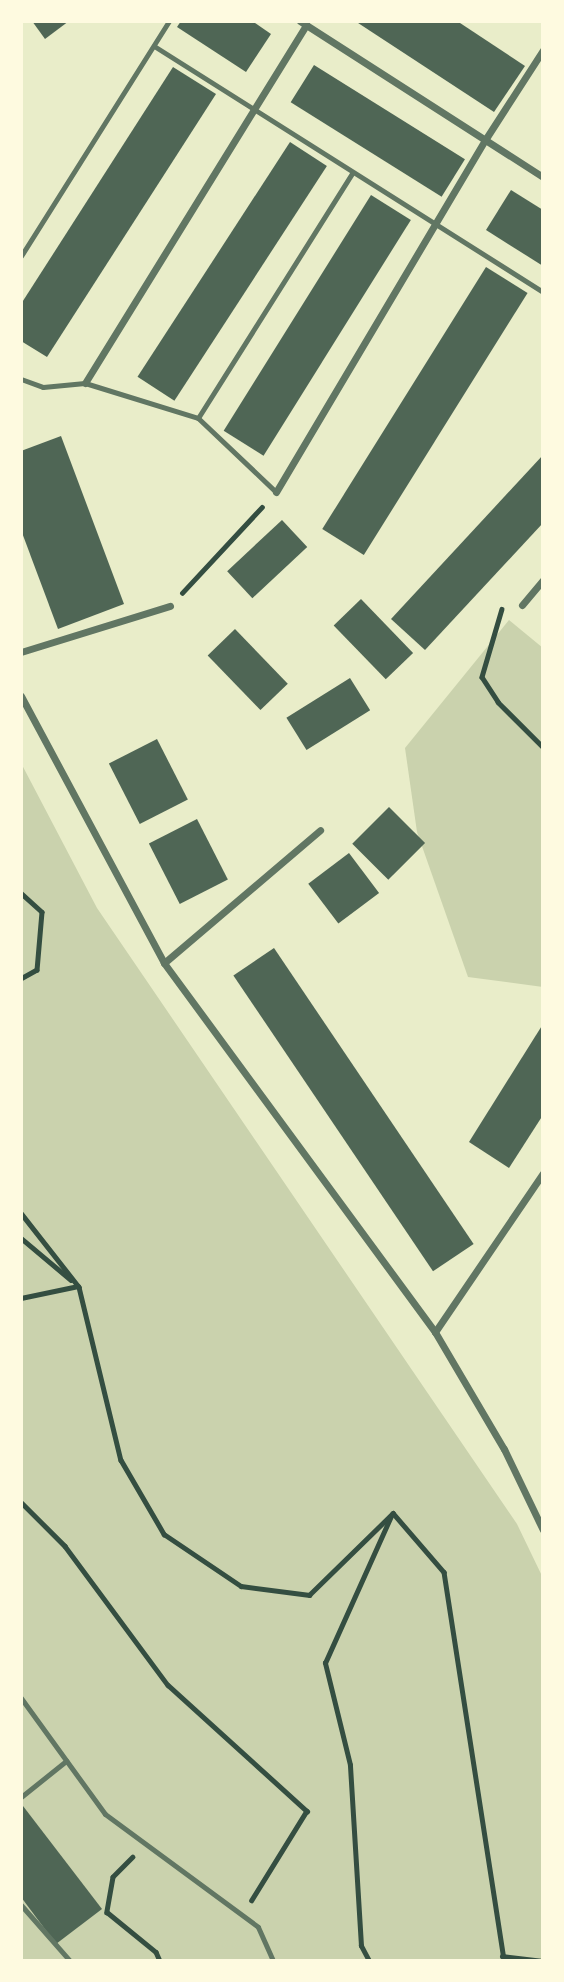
<!DOCTYPE html>
<html>
<head>
<meta charset="utf-8">
<style>
	body { margin:0 }
	#map { position:relative; width:564px; height:1982px; overflow:hidden; background:#e9edc9; font-family:"Noto Sans",sans-serif }
	div>[style] { position:absolute }
	.green>* { inset:0; background:#cad2ad }
	.building>* { inset:0; background:#4f6655; transform-origin:0 0 }
	.path>* { height:4.5px; margin:-2.25px; padding:0 2.25px; transform-origin:2.25px; border-radius:2.25px; background:#344e41 }
	.service>* { height:5px; margin:-2.5px; padding:0 2.5px; transform-origin:2.5px; border-radius:2.5px; background:#617663 }
	.minor>* { height:7px; margin:-3.5px; padding:0 3.5px; transform-origin:3.5px; border-radius:3.5px; background:#617663 }
	span { translate:-50% -50%; white-space:nowrap; text-align:center; line-height:1.15; -webkit-text-stroke:7px #fefae0; paint-order:stroke }
	.frame { position:absolute; inset:0; border:23px solid #fefae0; pointer-events:none }
</style>
</head>
<body>
<div id="map">
	<div class="green">
		<div style="clip-path:polygon(509px 620px,543px 648px,543px 987px,468px 977px,417px 832px,405px 748px)"></div>
		<div style="clip-path:polygon(21px 763px,97px 908px,517px 1524px,543px 1578px,543px 1961px,21px 1961px)"></div>
	</div>
	<div class="building">
		<div style="clip-path:polygon(32px 21px,69px 21px,45px 39px)"></div>
		<div style="clip-path:polygon(181px 21px,252px 21px,271px 34px,246px 72px,177px 27px)"></div>
		<div style="clip-path:polygon(355px 21px,457px 21px,525px 66px,494px 112px)"></div>
		<div style="left:314px;top:65px;width:178px;height:44px;rotate:32deg"></div>
		<div style="clip-path:polygon(173px 67px,216px 94px,47px 357px,21px 341px,21px 304px)"></div>
		<div style="left:290px;top:142px;width:44px;height:280px;rotate:33deg"></div>
		<div style="clip-path:polygon(511px 190px,543px 210px,543px 266px,486px 230px)"></div>
		<div style="left:371px;top:195px;width:47px;height:278px;rotate:32deg"></div>
		<div style="left:486px;top:267px;width:49px;height:309px;rotate:32deg"></div>
		<div style="clip-path:polygon(61px 436px,124px 604px,58px 629px,21px 530px,21px 451px)"></div>
		<div style="clip-path:polygon(543px 455px,543px 523px,425px 650px,391px 619px)"></div>
		<div style="left:282px;top:520px;width:37px;height:75px;rotate:47deg"></div>
		<div style="left:361px;top:599px;width:75px;height:38px;rotate:46deg"></div>
		<div style="left:235px;top:629px;width:76px;height:38px;rotate:46deg"></div>
		<div style="left:350px;top:678px;width:38px;height:75px;rotate:58deg"></div>
		<div style="left:157px;top:739px;width:68px;height:54px;rotate:63deg"></div>
		<div style="left:389px;top:807px;width:51px;height:52px;rotate:45deg"></div>
		<div style="left:197px;top:819px;width:68px;height:54px;rotate:63deg"></div>
		<div style="left:349px;top:853px;width:50px;height:51px;rotate:53deg"></div>
		<div style="left:274px;top:948px;width:357px;height:49px;rotate:56deg"></div>
		<div style="clip-path:polygon(543px 1024px,543px 1115px,509px 1168px,469px 1142px)"></div>
		<div style="clip-path:polygon(23px 1806px,102px 1909px,56px 1944px,21px 1897px)"></div>
	</div>
	<div class="path">
		<div style="left:182px;top:593px;width:117px;rotate:-47.1deg"></div>
		<div style="left:502px;top:609px;width:71px;rotate:106.4deg"></div>
		<div style="left:482px;top:677px;width:30px;rotate:57deg"></div>
		<div style="left:498px;top:702px;width:64px;rotate:45deg"></div>
		<div style="left:21px;top:893px;width:28px;rotate:42deg"></div>
		<div style="left:42px;top:912px;width:58px;rotate:94.9deg"></div>
		<div style="left:37px;top:970px;width:18px;rotate:151deg"></div>
		<div style="left:21px;top:1213px;width:94px;rotate:51.9deg"></div>
		<div style="left:79px;top:1287px;width:178px;rotate:76.4deg"></div>
		<div style="left:121px;top:1460px;width:86px;rotate:59.8deg"></div>
		<div style="left:164px;top:1534px;width:93px;rotate:34deg"></div>
		<div style="left:241px;top:1586px;width:69px;rotate:7.5deg"></div>
		<div style="left:309px;top:1595px;width:117px;rotate:-44.3deg"></div>
		<div style="left:393px;top:1513px;width:78px;rotate:49.2deg"></div>
		<div style="left:444px;top:1572px;width:394px;rotate:81.2deg"></div>
		<div style="left:21px;top:1238px;width:65px;rotate:40deg"></div>
		<div style="left:21px;top:1298px;width:58px;rotate:-11.9deg"></div>
		<div style="left:21px;top:1502px;width:62px;rotate:45deg"></div>
		<div style="left:65px;top:1546px;width:173px;rotate:53.5deg"></div>
		<div style="left:168px;top:1685px;width:188px;rotate:42.2deg"></div>
		<div style="left:307px;top:1811px;width:105px;rotate:121.7deg"></div>
		<div style="left:133px;top:1857px;width:28px;rotate:135deg"></div>
		<div style="left:113px;top:1877px;width:36px;rotate:100deg"></div>
		<div style="left:107px;top:1912px;width:63px;rotate:39.2deg"></div>
		<div style="left:156px;top:1952px;width:10px;rotate:66deg"></div>
		<div style="left:502px;top:1956px;width:41px;rotate:7deg"></div>
		<div style="left:369px;top:1961px;width:17px;rotate:-118deg"></div>
		<div style="left:361px;top:1946px;width:181px;rotate:-93.5deg"></div>
		<div style="left:350px;top:1765px;width:105px;rotate:-103.8deg"></div>
		<div style="left:325px;top:1663px;width:161px;rotate:-65.8deg"></div>
	</div>
	<div class="service">
		<div style="left:154px;top:46px;width:460px;rotate:32.3deg"></div>
		<div style="left:21px;top:256px;width:278px;rotate:-57.8deg"></div>
		<div style="left:21px;top:379px;width:23px;rotate:20deg"></div>
		<div style="left:43px;top:387px;width:42px;rotate:-5.4deg"></div>
		<div style="left:85px;top:383px;width:118px;rotate:17.2deg"></div>
		<div style="left:198px;top:418px;width:108px;rotate:43.5deg"></div>
		<div style="left:198px;top:418px;width:289px;rotate:-57.8deg"></div>
		<div style="left:21px;top:1698px;width:143px;rotate:54.1deg"></div>
		<div style="left:105px;top:1814px;width:190px;rotate:36.4deg"></div>
		<div style="left:258px;top:1927px;width:37px;rotate:66deg"></div>
		<div style="left:21px;top:1797px;width:58px;rotate:-38.7deg"></div>
		<div style="left:21px;top:1905px;width:74px;rotate:48.8deg"></div>
	</div>
	<div class="minor">
		<div style="left:300px;top:21px;width:289px;rotate:32.7deg"></div>
		<div style="left:85px;top:383px;width:421px;rotate:-58.3deg"></div>
		<div style="left:276px;top:492px;width:409px;rotate:-59.3deg"></div>
		<div style="left:485px;top:140px;width:107px;rotate:-57.2deg"></div>
		<div style="left:522px;top:605px;width:33px;rotate:-50deg"></div>
		<div style="left:21px;top:652px;width:156px;rotate:-17.2deg"></div>
		<div style="left:21px;top:696px;width:303px;rotate:61.8deg"></div>
		<div style="left:164px;top:963px;width:458px;rotate:53.7deg"></div>
		<div style="left:435px;top:1332px;width:136px;rotate:59.5deg"></div>
		<div style="left:504px;top:1449px;width:90px;rotate:64.3deg"></div>
		<div style="left:164px;top:963px;width:205px;rotate:-40.4deg"></div>
		<div style="left:435px;top:1332px;width:192px;rotate:-55.8deg"></div>
	</div>
	<div class="frame"></div>
</div>
</body>
</html>
